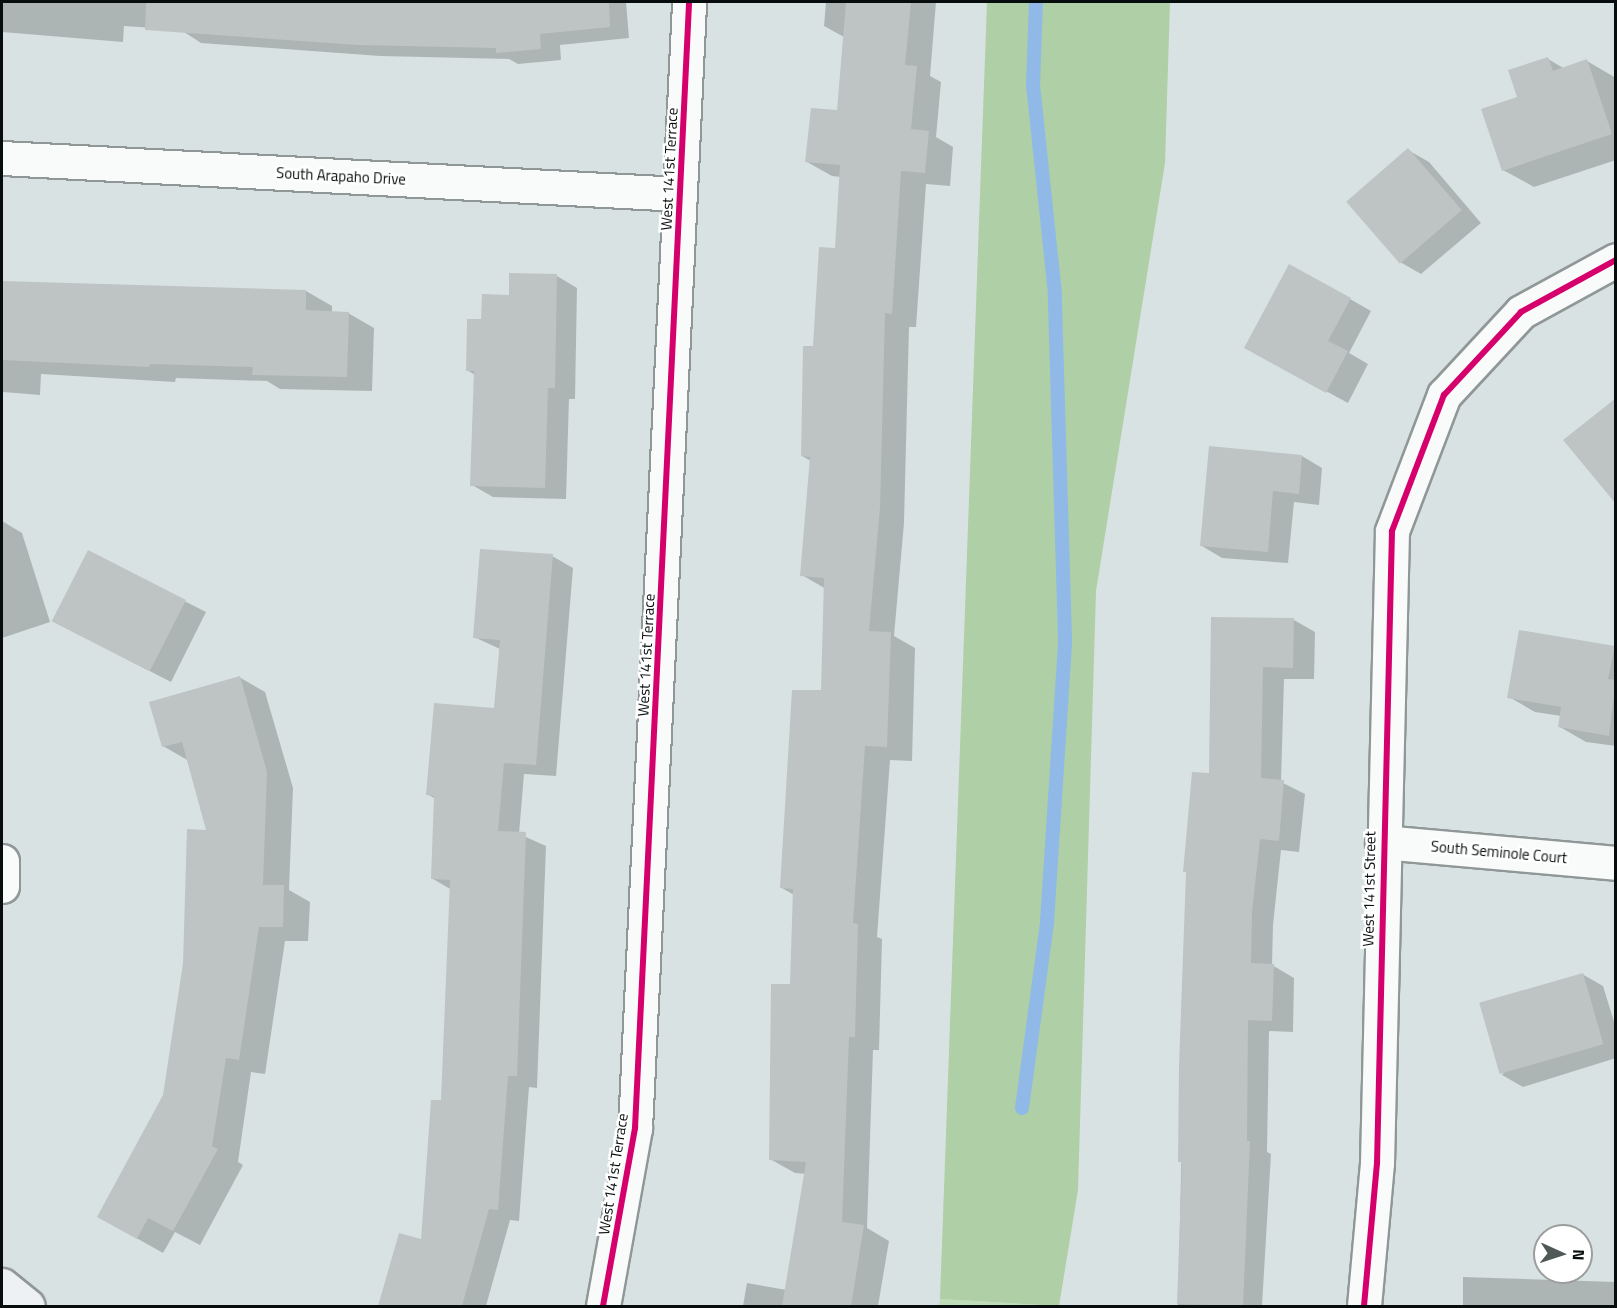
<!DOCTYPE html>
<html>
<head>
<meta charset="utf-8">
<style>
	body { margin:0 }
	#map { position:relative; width:1617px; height:1308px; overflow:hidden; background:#d9e2e2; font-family:"Titillium Web",sans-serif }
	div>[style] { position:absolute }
	.green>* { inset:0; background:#c0ddb9 }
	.forest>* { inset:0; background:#afcfa6 }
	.shadow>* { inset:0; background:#0003 }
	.stream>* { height:14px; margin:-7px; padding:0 7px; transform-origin:7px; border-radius:7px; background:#90b9e8 }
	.building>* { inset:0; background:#bec4c3; transform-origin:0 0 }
	.roads { filter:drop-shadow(2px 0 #909797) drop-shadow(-2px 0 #909797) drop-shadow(0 2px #909797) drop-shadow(0 -2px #909797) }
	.street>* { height:33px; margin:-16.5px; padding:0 16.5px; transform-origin:16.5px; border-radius:16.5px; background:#f9fbfb }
	.secondary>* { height:33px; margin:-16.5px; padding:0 16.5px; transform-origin:16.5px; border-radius:16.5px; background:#edf1f3 }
	.cycleway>* { height:6px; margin:-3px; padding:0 3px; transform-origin:3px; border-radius:3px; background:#d6006c }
	span { translate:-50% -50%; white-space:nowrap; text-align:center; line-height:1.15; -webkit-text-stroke:5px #fff; paint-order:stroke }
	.street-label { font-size:15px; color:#070d0d }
	.frame { position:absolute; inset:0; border:3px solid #070d0d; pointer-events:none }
	.north { position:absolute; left:1533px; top:1224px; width:60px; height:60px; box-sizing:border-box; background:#fff; border:2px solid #9c9e9e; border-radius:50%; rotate:93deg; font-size:16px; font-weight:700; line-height:24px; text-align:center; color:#070d0d }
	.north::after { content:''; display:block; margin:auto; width:21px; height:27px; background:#505858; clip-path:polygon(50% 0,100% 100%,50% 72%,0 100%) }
</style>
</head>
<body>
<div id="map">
	<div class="green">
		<div style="clip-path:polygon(940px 1299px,1059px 1306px,939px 1306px)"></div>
	</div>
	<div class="forest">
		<div style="clip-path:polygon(987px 2px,1170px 2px,1165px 163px,1096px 591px,1078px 1190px,1059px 1306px,940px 1299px)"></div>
	</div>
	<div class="shadow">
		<div style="clip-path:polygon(2px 2px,626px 2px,629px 38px,560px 45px,561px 60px,518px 64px,509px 59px,380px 56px,201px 43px,181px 30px,124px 26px,123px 42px,2px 32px)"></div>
		<div style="clip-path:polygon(826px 2px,936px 2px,930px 76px,941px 82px,936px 137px,953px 147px,950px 186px,926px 184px,916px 327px,909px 327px,904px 523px,894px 636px,915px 648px,912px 761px,890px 760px,877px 937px,882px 939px,879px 1050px,873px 1050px,867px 1228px,889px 1241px,878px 1306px,743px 1306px,747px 1283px,787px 1290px,806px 1174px,795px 1173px,770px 1159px,792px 986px,794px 895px,782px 888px,823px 692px,826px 589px,802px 575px,811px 461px,802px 456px,814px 348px,836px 249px,841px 177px,832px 176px,807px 162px,838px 112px,844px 37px,824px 26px)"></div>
		<div style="clip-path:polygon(1548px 59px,1565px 69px,1587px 61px,1616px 78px,1616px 160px,1534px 187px,1503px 170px)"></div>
		<div style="clip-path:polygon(1408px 150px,1429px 162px,1481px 223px,1421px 274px,1400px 262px)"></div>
		<div style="clip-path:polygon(557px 276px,577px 288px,575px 399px,569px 399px,566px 499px,493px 497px,472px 485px,475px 375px,467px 370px,483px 321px)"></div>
		<div style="clip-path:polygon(2px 282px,107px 288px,306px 291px,332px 306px,332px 313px,348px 313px,374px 328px,372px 391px,280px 389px,267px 381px,176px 378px,175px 382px,41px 374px,40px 395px,3px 392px)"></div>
		<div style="clip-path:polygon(1350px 299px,1371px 311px,1349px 353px,1368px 364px,1348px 403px,1267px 359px)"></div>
		<div style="clip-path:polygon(1302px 456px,1322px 468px,1319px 505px,1294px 502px,1288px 563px,1222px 558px,1202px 546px)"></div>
		<div style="clip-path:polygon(2px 521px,22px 533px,50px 622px,2px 638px)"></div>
		<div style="clip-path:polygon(88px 552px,206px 612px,171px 682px,74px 632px)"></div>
		<div style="clip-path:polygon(552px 556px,573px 568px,556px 776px,524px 774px,519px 834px,546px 846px,537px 1088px,529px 1087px,519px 1221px,510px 1220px,486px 1306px,380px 1306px,400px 1235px,423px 1241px,442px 1102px,452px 890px,433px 879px,436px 799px,427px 794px,496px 710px,500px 649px,474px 637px)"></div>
		<div style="clip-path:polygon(1212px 618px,1294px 620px,1315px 632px,1314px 679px,1284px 679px,1281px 782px,1305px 794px,1299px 852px,1281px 850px,1273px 925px,1272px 965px,1294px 978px,1293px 1032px,1269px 1031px,1267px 1152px,1271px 1154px,1262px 1306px,1178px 1306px,1188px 873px,1185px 871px,1211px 775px)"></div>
		<div style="clip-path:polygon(1520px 632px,1616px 648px,1616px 746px,1586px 742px,1560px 727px,1561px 716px,1535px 712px,1509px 697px)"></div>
		<div style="clip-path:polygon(239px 677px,265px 692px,293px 788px,289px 890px,310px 902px,308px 941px,285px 941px,265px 1074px,251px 1072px,238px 1162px,243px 1165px,200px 1245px,175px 1232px,163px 1253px,99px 1217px,164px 1096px,208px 831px,189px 761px,163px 746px)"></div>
		<div style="clip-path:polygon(1582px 974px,1603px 986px,1616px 1028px,1616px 1058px,1523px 1087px,1502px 1075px)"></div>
		<div style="clip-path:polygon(1463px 1277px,1616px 1282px,1616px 1306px,1463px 1306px)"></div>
	</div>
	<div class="stream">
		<div style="left:1022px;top:1108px;width:188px;rotate:-82.3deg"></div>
		<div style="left:1047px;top:922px;width:283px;rotate:-86.3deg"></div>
		<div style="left:1065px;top:640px;width:346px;rotate:-91.7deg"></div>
		<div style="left:1055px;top:294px;width:209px;rotate:-96deg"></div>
		<div style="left:1033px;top:86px;width:84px;rotate:-88deg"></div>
	</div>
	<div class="building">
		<div style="clip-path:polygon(146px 2px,609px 2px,610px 27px,540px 34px,541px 49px,496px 53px,496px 48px,358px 45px,145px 30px)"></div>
		<div style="clip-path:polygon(846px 2px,911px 2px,905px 65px,917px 66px,911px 129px,929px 131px,925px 173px,901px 171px,892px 314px,885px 313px,880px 508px,869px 631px,891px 632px,887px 747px,865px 746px,853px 923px,858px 924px,855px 1037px,849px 1037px,842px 1222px,864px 1225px,851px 1306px,782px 1306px,806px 1162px,769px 1160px,771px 984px,790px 984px,793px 889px,780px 888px,792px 690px,821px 690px,824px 578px,800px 576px,810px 457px,801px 456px,803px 346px,813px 346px,819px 247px,835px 248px,840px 165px,805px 162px,811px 108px,837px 110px)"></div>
		<div style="clip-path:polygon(1548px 57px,1553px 71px,1587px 59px,1612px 134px,1502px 171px,1481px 109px,1517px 97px,1508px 70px)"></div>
		<div style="left:1408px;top:148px;width:82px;height:82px;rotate:49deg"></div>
		<div style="clip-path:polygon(1289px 264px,1351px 298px,1328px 341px,1348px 351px,1326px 393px,1244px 348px)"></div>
		<div style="clip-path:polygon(509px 273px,557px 274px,555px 388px,548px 388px,545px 488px,470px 486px,474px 371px,466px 371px,467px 319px,481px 319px,482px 294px,509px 295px)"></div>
		<div style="clip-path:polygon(2px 281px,306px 290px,306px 310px,349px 312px,347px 377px,252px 375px,253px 367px,150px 364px,149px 367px,2px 360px)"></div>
		<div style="clip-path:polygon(1616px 398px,1616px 504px,1563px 440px)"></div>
		<div style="clip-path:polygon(1209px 446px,1302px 455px,1299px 494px,1273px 491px,1268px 552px,1200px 546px)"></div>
		<div style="clip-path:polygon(480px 549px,553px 554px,536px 765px,504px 763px,498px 831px,526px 832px,517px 1076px,508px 1076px,498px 1210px,489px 1209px,462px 1306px,378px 1306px,399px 1233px,421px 1239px,431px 1100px,441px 1100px,450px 880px,431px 879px,434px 796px,426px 795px,434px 703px,494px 708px,500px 640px,473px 638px)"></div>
		<div style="left:88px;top:550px;width:110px;height:80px;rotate:27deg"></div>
		<div style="clip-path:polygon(1211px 617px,1294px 618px,1293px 668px,1263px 667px,1261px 778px,1284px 780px,1279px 841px,1260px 839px,1252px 912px,1251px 963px,1274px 964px,1272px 1021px,1248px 1020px,1247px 1141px,1250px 1141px,1243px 1306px,1177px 1304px,1182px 1162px,1178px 1162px,1179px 1066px,1186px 872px,1183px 872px,1192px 772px,1209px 773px)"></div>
		<div style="clip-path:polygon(1519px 630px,1615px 646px,1608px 679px,1616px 680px,1609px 736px,1558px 727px,1561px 707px,1507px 698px)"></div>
		<div style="clip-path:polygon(240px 676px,267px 772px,263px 885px,284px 885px,283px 927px,259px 927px,239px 1060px,226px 1058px,212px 1146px,218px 1149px,173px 1231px,148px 1218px,137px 1239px,97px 1217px,163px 1095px,183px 963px,187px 829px,206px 830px,182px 742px,162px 747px,149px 702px)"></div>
		<div style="left:1583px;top:973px;width:74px;height:108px;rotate:74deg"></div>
	</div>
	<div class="roads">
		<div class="street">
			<div style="left:2px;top:158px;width:679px;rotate:3.04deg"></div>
			<div style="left:1382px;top:842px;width:235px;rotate:5.1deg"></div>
			<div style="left:2px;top:861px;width:25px;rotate:90deg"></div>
			<div style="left:603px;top:1306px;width:181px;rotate:-79.8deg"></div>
			<div style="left:635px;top:1128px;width:1127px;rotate:-87.25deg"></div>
			<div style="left:1364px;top:1306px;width:144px;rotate:-84.8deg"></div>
			<div style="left:1377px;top:1163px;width:632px;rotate:-88.64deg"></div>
			<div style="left:1392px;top:531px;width:146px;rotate:-69.1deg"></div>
			<div style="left:1444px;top:395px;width:113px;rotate:-47.1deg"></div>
			<div style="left:1521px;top:312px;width:108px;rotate:-28.7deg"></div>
		</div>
		<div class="secondary">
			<div style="left:2px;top:1285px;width:33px;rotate:39deg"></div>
		</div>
	</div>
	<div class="cycleway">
		<div style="left:603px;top:1306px;width:181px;rotate:-79.8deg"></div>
		<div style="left:635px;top:1128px;width:1127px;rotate:-87.25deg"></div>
		<div style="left:1364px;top:1306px;width:144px;rotate:-84.8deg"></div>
		<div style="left:1377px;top:1163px;width:632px;rotate:-88.64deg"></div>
		<div style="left:1392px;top:531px;width:146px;rotate:-69.1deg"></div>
		<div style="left:1444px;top:395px;width:113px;rotate:-47.1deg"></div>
		<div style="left:1521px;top:312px;width:108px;rotate:-28.7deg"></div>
	</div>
	<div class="street-label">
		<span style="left:669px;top:169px;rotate:-87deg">West 141st Terrace</span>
		<span style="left:341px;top:176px;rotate:3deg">South Arapaho Drive</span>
		<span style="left:646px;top:655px;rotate:-87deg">West 141st Terrace</span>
		<span style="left:1499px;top:852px;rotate:5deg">South Seminole Court</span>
		<span style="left:1369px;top:889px;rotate:-89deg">West 141st Street</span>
		<span style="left:613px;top:1174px;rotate:-81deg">West 141st Terrace</span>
	</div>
	<div class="frame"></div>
	<div class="north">N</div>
</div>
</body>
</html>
